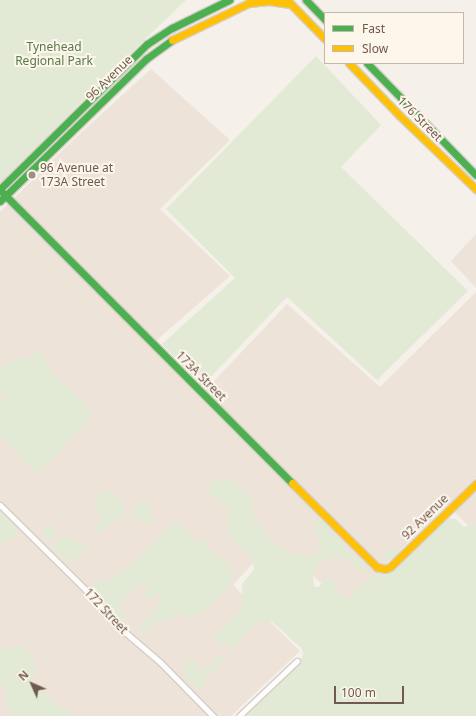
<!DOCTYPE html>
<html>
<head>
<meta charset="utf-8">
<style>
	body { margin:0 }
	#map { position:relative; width:476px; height:716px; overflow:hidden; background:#f5f1ea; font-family:"Noto Sans",sans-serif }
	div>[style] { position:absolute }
	.residential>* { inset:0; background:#ede3d8 }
	.green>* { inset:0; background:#e2ead6 }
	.round { border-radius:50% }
	.roads { filter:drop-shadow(1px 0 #d4cec8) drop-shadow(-1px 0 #d4cec8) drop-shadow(0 1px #d4cec8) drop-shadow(0 -1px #d4cec8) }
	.street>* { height:5px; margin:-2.5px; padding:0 2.5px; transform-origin:2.5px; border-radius:2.5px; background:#fefdfc }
	.fast>* { height:7px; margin:-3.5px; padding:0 3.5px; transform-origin:3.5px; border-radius:3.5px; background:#4caf50 }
	.slow>* { height:7px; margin:-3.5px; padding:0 3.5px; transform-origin:3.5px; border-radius:3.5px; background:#ffc107 }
	.dots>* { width:11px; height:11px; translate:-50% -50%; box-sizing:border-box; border:2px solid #fdf6eb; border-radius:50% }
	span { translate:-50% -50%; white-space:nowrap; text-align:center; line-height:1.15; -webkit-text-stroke:4px #fdf6eb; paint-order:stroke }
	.park-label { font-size:12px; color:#587a4a }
	.street-label { font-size:12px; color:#70594e }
	.poi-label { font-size:12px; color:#70594e }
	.left { translate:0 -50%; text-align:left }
	.legend { position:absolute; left:324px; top:12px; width:140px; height:52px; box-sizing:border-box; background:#fdf6eb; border:1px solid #c5b7ac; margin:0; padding:5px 7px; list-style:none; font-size:12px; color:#70594e }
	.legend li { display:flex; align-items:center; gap:8px; height:20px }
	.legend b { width:20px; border:1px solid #c5b7ac }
	.north { position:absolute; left:12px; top:664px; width:40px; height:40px; -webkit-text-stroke:3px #fdf6eb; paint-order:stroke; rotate:315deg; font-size:11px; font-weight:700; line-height:16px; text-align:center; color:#70594e }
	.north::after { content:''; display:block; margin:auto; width:14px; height:18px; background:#70594e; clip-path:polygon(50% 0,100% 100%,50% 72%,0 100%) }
	.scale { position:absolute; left:334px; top:686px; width:70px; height:18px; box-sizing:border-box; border:2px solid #70594e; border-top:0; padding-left:5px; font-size:12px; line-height:14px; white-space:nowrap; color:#70594e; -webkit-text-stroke:3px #fdf6eb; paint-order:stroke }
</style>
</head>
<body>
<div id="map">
	<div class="residential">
		<div style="clip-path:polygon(151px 69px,230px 140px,160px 209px,230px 276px,150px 346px,200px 396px,287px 304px,380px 387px,476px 292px,476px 533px,447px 505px,387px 563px,387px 574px,350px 611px,291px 554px,267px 548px,233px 585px,300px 651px,231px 716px,0 716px,0 212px,74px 139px)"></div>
		<div style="clip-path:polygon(476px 234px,476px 288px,451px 261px)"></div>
	</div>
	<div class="green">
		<div style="clip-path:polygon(0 0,186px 0,118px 65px,0 184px)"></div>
		<div style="clip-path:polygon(316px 56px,381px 125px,341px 167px,468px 291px,382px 375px,378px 381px,287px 297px,202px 386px,162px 344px,235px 278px,166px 209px)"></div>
		<div style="clip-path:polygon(38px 352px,42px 354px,57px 378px,66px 385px,89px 409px,91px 416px,57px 454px,42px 470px,36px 473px,0 435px,0 404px,8px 394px,6px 392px,0 395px,0 372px,4px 365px,19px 359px,27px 359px)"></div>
		<div style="clip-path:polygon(225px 479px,234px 481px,253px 501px,254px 519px,269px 538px,281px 548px,294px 554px,311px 557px,317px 554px,321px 548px,315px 526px,317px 521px,322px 522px,331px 530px,348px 550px,365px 565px,367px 569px,366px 572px,362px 572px,345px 559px,335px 556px,321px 562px,313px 573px,314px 584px,315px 587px,319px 587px,324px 578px,327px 578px,337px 586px,337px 592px,345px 599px,350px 598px,354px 590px,369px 579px,379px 574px,391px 572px,407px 558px,443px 520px,448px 518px,456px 519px,464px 527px,476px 524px,476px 716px,246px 716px,257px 703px,300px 662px,303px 655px,302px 649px,279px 628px,272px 622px,263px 619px,245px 634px,233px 648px,214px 640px,216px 632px,224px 628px,239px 612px,243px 605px,242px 584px,254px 569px,252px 560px,247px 553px,235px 542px,225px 529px,228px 519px,229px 510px,209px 493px,209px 488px,212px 483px,217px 480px)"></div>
		<div style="clip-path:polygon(106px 491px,115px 494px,126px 507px,123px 513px,107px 528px,100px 532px,97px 531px,95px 528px,103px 518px,101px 513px,97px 511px,96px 500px,101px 492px)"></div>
		<div style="clip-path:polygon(141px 501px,147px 502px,151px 508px,153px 518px,152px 524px,149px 525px,135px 518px,132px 513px)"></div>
		<div style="clip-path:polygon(0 511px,15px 526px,18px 534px,0 544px)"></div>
		<div style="clip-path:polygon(176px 522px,196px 541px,203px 538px,208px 548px,227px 562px,233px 571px,232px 579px,227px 589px,213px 604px,200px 614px,186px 617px,180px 612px,177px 613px,171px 620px,159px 621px,141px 634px,139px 631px,139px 626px,157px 607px,162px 597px,157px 594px,150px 599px,145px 596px,147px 590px,145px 584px,137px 585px,118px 606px,118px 610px,126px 619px,125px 622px,122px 622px,95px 593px,94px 582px,97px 579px,101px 582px,108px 581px,136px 561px)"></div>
		<div class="round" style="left:42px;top:525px;width:14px;height:14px"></div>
		<div style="clip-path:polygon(66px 536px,83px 544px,87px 542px,89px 544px,78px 557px,70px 563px,53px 551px,52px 546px,62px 537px)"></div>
		<div style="clip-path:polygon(392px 549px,398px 553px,397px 556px,392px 560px,387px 560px,383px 556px,383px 552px)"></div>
		<div style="clip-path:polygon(18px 645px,28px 651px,36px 667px,31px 683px,48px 696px,49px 700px,56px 706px,67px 709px,76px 716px,12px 716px,10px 713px,7px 708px,8px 700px,4px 687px,0 682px,0 650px,11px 649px)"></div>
		<div style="clip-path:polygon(220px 656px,223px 656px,223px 659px,219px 666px,208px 676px,201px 689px,198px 689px,184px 675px,184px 668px,188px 660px,193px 659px,199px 671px,206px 669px)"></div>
	</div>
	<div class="roads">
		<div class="street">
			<div style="left:0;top:505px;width:120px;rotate:44.7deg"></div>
			<div style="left:85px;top:589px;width:60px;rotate:47deg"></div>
			<div style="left:126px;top:633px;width:45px;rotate:40.5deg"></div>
			<div style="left:160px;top:662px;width:76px;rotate:45.5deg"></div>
			<div style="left:239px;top:716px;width:80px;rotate:-43.5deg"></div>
		</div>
		<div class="fast">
			<div style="left:306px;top:0;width:28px;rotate:46deg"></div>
			<div style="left:367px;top:63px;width:156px;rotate:45.8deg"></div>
			<div style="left:0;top:189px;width:206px;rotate:-44.6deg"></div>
			<div style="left:147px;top:44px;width:30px;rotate:-33deg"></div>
			<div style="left:172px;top:28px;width:64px;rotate:-26.2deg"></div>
			<div style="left:0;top:190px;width:414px;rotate:45.1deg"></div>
			<div style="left:0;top:201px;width:204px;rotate:-44.2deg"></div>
			<div style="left:146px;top:59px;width:32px;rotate:-36deg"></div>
		</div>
		<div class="slow">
			<div style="left:287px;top:0;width:54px;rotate:45.7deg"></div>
			<div style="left:249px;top:3px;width:20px;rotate:-6deg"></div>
			<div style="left:269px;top:1px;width:21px;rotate:8deg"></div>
			<div style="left:172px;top:40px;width:90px;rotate:-25.7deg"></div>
			<div style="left:349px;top:63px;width:72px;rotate:46.1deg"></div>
			<div style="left:399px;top:115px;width:107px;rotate:43.9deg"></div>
			<div style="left:292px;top:483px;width:120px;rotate:44.7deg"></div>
			<div style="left:377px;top:567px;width:8px;rotate:14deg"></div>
			<div style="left:385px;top:569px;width:5px;rotate:-22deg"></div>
			<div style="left:390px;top:567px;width:120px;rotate:-44deg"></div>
		</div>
	</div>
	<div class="dots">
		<div style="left:32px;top:175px;background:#9f8e85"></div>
	</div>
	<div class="park-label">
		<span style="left:54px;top:54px">Tynehead<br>Regional Park</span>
	</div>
	<div class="street-label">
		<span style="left:109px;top:78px;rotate:-44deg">96 Avenue</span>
		<span style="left:420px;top:119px;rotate:45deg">176 Street</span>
		<span style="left:201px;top:376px;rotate:45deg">173A Street</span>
		<span style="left:425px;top:517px;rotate:-44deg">92 Avenue</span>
		<span style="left:106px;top:611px;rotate:47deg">172 Street</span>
	</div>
	<div class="poi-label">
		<span class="left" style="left:40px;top:175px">96 Avenue at<br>173A Street</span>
	</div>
	<ul class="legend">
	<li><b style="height:5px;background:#4caf50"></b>Fast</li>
	<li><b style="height:5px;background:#ffc107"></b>Slow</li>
	</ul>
	<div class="north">N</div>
	<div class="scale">100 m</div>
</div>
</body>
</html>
